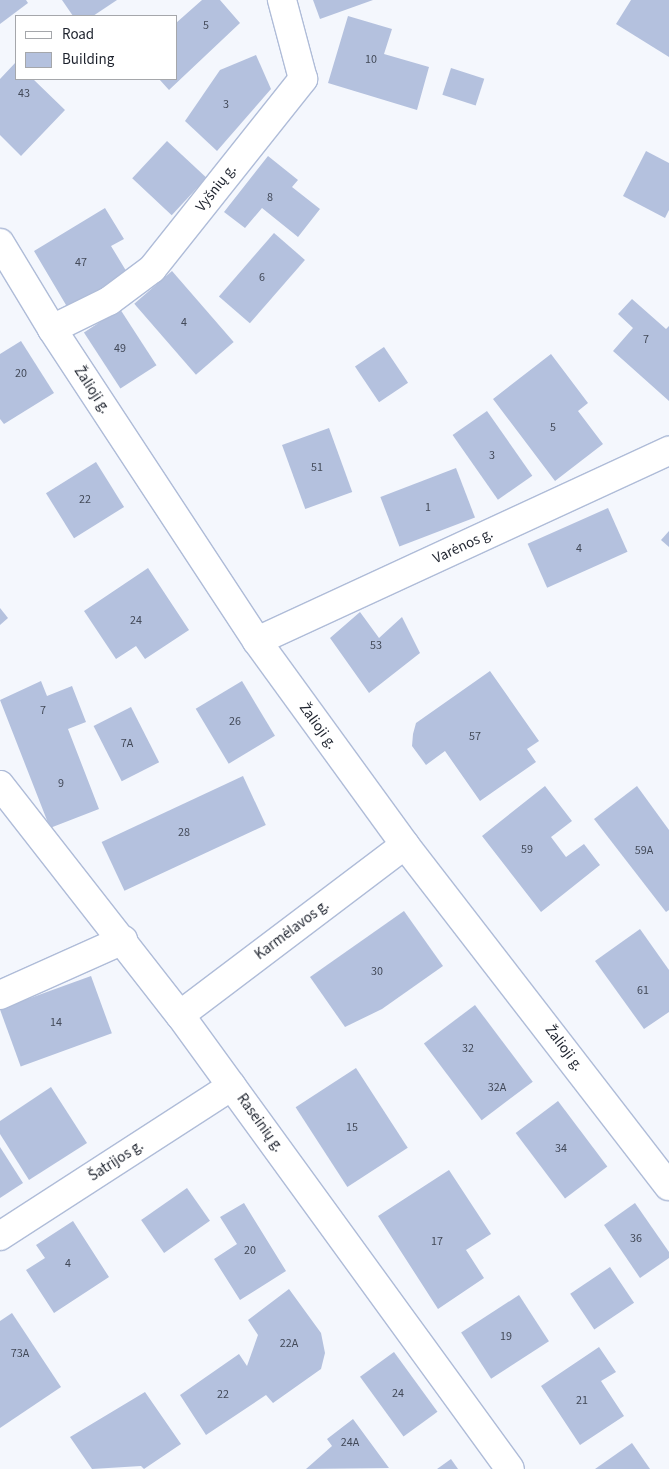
<!DOCTYPE html>
<html>
<head>
<meta charset="utf-8">
<style>
	body { margin:0 }
	#map { position:relative; width:669px; height:1469px; overflow:hidden; background:#f4f7fd; font-family:"Source Sans 3",sans-serif }
	div>[style] { position:absolute }
	.building>* { inset:0; background:#b4c1de; transform-origin:0 0 }
	.roads { filter:drop-shadow(1px 0 #afbcd8) drop-shadow(-1px 0 #afbcd8) drop-shadow(0 1px #afbcd8) drop-shadow(0 -1px #afbcd8) }
	.street>* { height:28px; margin:-14px; padding:0 14px; transform-origin:14px; border-radius:14px; background:#fff }
	span { translate:-50% -50%; white-space:nowrap; text-align:center; line-height:1.15; -webkit-text-stroke:4px #fff; paint-order:stroke }
	.number-label { font-size:12px; color:#434a59 }
	.number-label span { -webkit-text-stroke-width:0 }
	.street-label { font-size:15px; color:#1d222d }
	.legend { position:absolute; left:15px; top:15px; width:162px; height:65px; box-sizing:border-box; background:#fff; border:1px solid #a5a7ab; margin:0; padding:6px 9px; list-style:none; font-size:15px; color:#1d222d }
	.legend li { display:flex; align-items:center; gap:10px; height:25px }
	.legend b { width:25px; border:1px solid #a5a7ab }
</style>
</head>
<body>
<div id="map">
	<div class="building">
		<div style="clip-path:polygon(0 0,26px 0,28px 3px,0 24px)"></div>
		<div style="clip-path:polygon(62px 0,117px 0,93px 16px,73px 16px)"></div>
		<div style="clip-path:polygon(202px 0,220px 0,240px 23px,169px 90px,159px 79px,176px 79px,176px 23px)"></div>
		<div style="clip-path:polygon(313px 0,373px 0,320px 19px)"></div>
		<div style="clip-path:polygon(631px 0,669px 0,669px 57px,616px 24px)"></div>
		<div style="clip-path:polygon(348px 16px,392px 29px,384px 54px,429px 67px,417px 110px,328px 83px)"></div>
		<div style="clip-path:polygon(256px 55px,271px 89px,217px 151px,185px 121px,220px 70px)"></div>
		<div style="clip-path:polygon(16px 62px,16px 79px,33px 79px,65px 110px,21px 156px,0 135px,0 79px)"></div>
		<div style="left:451px;top:68px;width:35px;height:28px;rotate:18deg"></div>
		<div style="left:167px;top:141px;width:54px;height:51px;rotate:43deg"></div>
		<div style="clip-path:polygon(646px 151px,669px 163px,669px 210px,665px 218px,623px 196px)"></div>
		<div style="clip-path:polygon(268px 156px,298px 180px,292px 187px,320px 209px,298px 237px,262px 208px,245px 228px,224px 212px)"></div>
		<div style="clip-path:polygon(105px 208px,124px 239px,111px 246px,128px 274px,69px 310px,34px 251px)"></div>
		<div style="left:274px;top:233px;width:41px;height:84px;rotate:41deg"></div>
		<div style="left:172px;top:271px;width:94px;height:50px;rotate:49deg"></div>
		<div style="clip-path:polygon(632px 299px,666px 329px,669px 326px,669px 401px,613px 351px,633px 328px,618px 314px)"></div>
		<div style="left:120px;top:309px;width:67px;height:43px;rotate:57deg"></div>
		<div style="clip-path:polygon(21px 341px,54px 393px,4px 424px,0 419px,0 354px)"></div>
		<div style="left:384px;top:347px;width:43px;height:35px;rotate:56deg"></div>
		<div style="clip-path:polygon(551px 354px,588px 403px,578px 411px,603px 444px,555px 481px,493px 399px)"></div>
		<div style="left:487px;top:411px;width:79px;height:42px;rotate:55deg"></div>
		<div style="left:329px;top:428px;width:68px;height:50px;rotate:70deg"></div>
		<div style="left:96px;top:462px;width:53px;height:59px;rotate:58deg"></div>
		<div style="left:456px;top:468px;width:53px;height:81px;rotate:69deg"></div>
		<div style="left:608px;top:508px;width:48px;height:88px;rotate:66deg"></div>
		<div style="clip-path:polygon(669px 531px,669px 547px,661px 540px)"></div>
		<div style="clip-path:polygon(148px 568px,189px 630px,145px 659px,136px 646px,116px 659px,84px 611px)"></div>
		<div style="clip-path:polygon(0 608px,8px 618px,0 625px)"></div>
		<div style="clip-path:polygon(360px 612px,379px 638px,402px 617px,420px 653px,369px 693px,330px 638px)"></div>
		<div style="clip-path:polygon(490px 671px,539px 741px,527px 749px,536px 762px,480px 801px,445px 751px,426px 765px,412px 746px,413px 734px,416px 723px)"></div>
		<div style="clip-path:polygon(41px 681px,47px 696px,72px 686px,86px 722px,68px 729px,99px 809px,50px 828px,0 700px)"></div>
		<div style="left:242px;top:681px;width:64px;height:54px;rotate:59deg"></div>
		<div style="left:131px;top:707px;width:62px;height:42px;rotate:63deg"></div>
		<div style="left:243px;top:776px;width:54px;height:156px;rotate:65deg"></div>
		<div style="clip-path:polygon(545px 786px,572px 821px,551px 837px,566px 857px,584px 844px,600px 865px,541px 912px,482px 836px)"></div>
		<div style="clip-path:polygon(637px 786px,669px 830px,669px 910px,666px 912px,594px 819px)"></div>
		<div style="clip-path:polygon(404px 911px,443px 966px,382px 1009px,345px 1027px,310px 977px)"></div>
		<div style="clip-path:polygon(640px 929px,669px 970px,669px 1012px,644px 1029px,595px 961px)"></div>
		<div style="left:91px;top:976px;width:61px;height:97px;rotate:70deg"></div>
		<div style="left:475px;top:1005px;width:96px;height:64px;rotate:53deg"></div>
		<div style="left:356px;top:1068px;width:95px;height:72px;rotate:57deg"></div>
		<div style="clip-path:polygon(51px 1087px,87px 1143px,29px 1180px,0 1134px,0 1121px)"></div>
		<div style="left:558px;top:1101px;width:82px;height:53px;rotate:53deg"></div>
		<div style="clip-path:polygon(0 1147px,23px 1183px,0 1198px)"></div>
		<div style="clip-path:polygon(449px 1170px,491px 1234px,466px 1250px,484px 1278px,438px 1309px,378px 1216px)"></div>
		<div style="left:187px;top:1188px;width:40px;height:56px;rotate:55deg"></div>
		<div style="clip-path:polygon(244px 1203px,286px 1271px,240px 1300px,214px 1259px,237px 1244px,220px 1217px)"></div>
		<div style="clip-path:polygon(635px 1203px,669px 1252px,669px 1258px,640px 1278px,604px 1225px)"></div>
		<div style="clip-path:polygon(73px 1221px,109px 1277px,54px 1313px,26px 1270px,45px 1258px,36px 1245px)"></div>
		<div style="left:610px;top:1267px;width:43px;height:48px;rotate:56deg"></div>
		<div style="clip-path:polygon(289px 1289px,321px 1333px,325px 1353px,321px 1369px,273px 1403px,266px 1395px,206px 1435px,180px 1395px,239px 1354px,247px 1366px,258px 1335px,248px 1320px)"></div>
		<div style="left:519px;top:1295px;width:55px;height:69px;rotate:57deg"></div>
		<div style="clip-path:polygon(12px 1313px,61px 1387px,0 1428px,0 1321px)"></div>
		<div style="clip-path:polygon(599px 1347px,616px 1372px,601px 1381px,624px 1416px,580px 1445px,541px 1386px)"></div>
		<div style="left:394px;top:1352px;width:74px;height:42px;rotate:54deg"></div>
		<div style="clip-path:polygon(145px 1392px,181px 1444px,144px 1469px,141px 1466px,92px 1469px,70px 1437px)"></div>
		<div style="clip-path:polygon(353px 1419px,389px 1468px,306px 1469px,332px 1446px,327px 1439px)"></div>
		<div style="clip-path:polygon(632px 1443px,650px 1469px,595px 1469px)"></div>
		<div style="clip-path:polygon(451px 1459px,458px 1469px,437px 1469px)"></div>
	</div>
	<div class="roads">
		<div class="street">
			<div style="left:0;top:243px;width:100px;rotate:58.8deg"></div>
			<div style="left:52px;top:329px;width:373px;rotate:56.7deg"></div>
			<div style="left:257px;top:641px;width:252px;rotate:54deg"></div>
			<div style="left:405px;top:845px;width:431px;rotate:52.3deg"></div>
			<div style="left:52px;top:329px;width:64px;rotate:-26.2deg"></div>
			<div style="left:109px;top:301px;width:54px;rotate:-36.7deg"></div>
			<div style="left:152px;top:269px;width:243px;rotate:-51.5deg"></div>
			<div style="left:303px;top:79px;width:82px;rotate:-104.9deg"></div>
			<div style="left:257px;top:641px;width:454px;rotate:-24.8deg"></div>
			<div style="left:0;top:785px;width:292px;rotate:52deg"></div>
			<div style="left:180px;top:1015px;width:561px;rotate:53.99deg"></div>
			<div style="left:0;top:995px;width:135px;rotate:-24.1deg"></div>
			<div style="left:180px;top:1015px;width:282px;rotate:-37.1deg"></div>
			<div style="left:0;top:1236px;width:276px;rotate:-32.9deg"></div>
		</div>
	</div>
	<div class="number-label">
		<span style="left:206px;top:26px">5</span>
		<span style="left:371px;top:60px">10</span>
		<span style="left:24px;top:94px">43</span>
		<span style="left:226px;top:105px">3</span>
		<span style="left:270px;top:198px">8</span>
		<span style="left:81px;top:263px">47</span>
		<span style="left:262px;top:278px">6</span>
		<span style="left:184px;top:323px">4</span>
		<span style="left:646px;top:340px">7</span>
		<span style="left:120px;top:349px">49</span>
		<span style="left:21px;top:374px">20</span>
		<span style="left:553px;top:428px">5</span>
		<span style="left:492px;top:456px">3</span>
		<span style="left:317px;top:468px">51</span>
		<span style="left:85px;top:500px">22</span>
		<span style="left:428px;top:508px">1</span>
		<span style="left:579px;top:549px">4</span>
		<span style="left:136px;top:621px">24</span>
		<span style="left:376px;top:646px">53</span>
		<span style="left:43px;top:711px">7</span>
		<span style="left:235px;top:722px">26</span>
		<span style="left:475px;top:737px">57</span>
		<span style="left:127px;top:744px">7A</span>
		<span style="left:61px;top:784px">9</span>
		<span style="left:184px;top:833px">28</span>
		<span style="left:527px;top:850px">59</span>
		<span style="left:644px;top:851px">59A</span>
		<span style="left:377px;top:972px">30</span>
		<span style="left:643px;top:991px">61</span>
		<span style="left:56px;top:1023px">14</span>
		<span style="left:468px;top:1049px">32</span>
		<span style="left:497px;top:1088px">32A</span>
		<span style="left:352px;top:1128px">15</span>
		<span style="left:561px;top:1149px">34</span>
		<span style="left:636px;top:1239px">36</span>
		<span style="left:437px;top:1242px">17</span>
		<span style="left:250px;top:1251px">20</span>
		<span style="left:68px;top:1264px">4</span>
		<span style="left:506px;top:1337px">19</span>
		<span style="left:289px;top:1344px">22A</span>
		<span style="left:20px;top:1354px">73A</span>
		<span style="left:398px;top:1394px">24</span>
		<span style="left:223px;top:1395px">22</span>
		<span style="left:582px;top:1401px">21</span>
		<span style="left:350px;top:1443px">24A</span>
	</div>
	<div class="street-label">
		<span style="left:216px;top:188px;rotate:-52deg">Vyšnių g.</span>
		<span style="left:92px;top:390px;rotate:57deg">Žalioji g.</span>
		<span style="left:463px;top:546px;rotate:-25deg">Varėnos g.</span>
		<span style="left:318px;top:726px;rotate:54deg">Žalioji g.</span>
		<span style="left:292px;top:930px;rotate:-37deg">Karmėlavos g.</span>
		<span style="left:564px;top:1048px;rotate:53deg">Žalioji g.</span>
		<span style="left:260px;top:1123px;rotate:54deg">Raseinių g.</span>
		<span style="left:116px;top:1161px;rotate:-33deg">Šatrijos g.</span>
	</div>
	<ul class="legend">
	<li><b style="height:6px;background:#fff"></b>Road</li>
	<li><b style="height:14px;background:#b4c1de"></b>Building</li>
	</ul>
</div>
</body>
</html>
